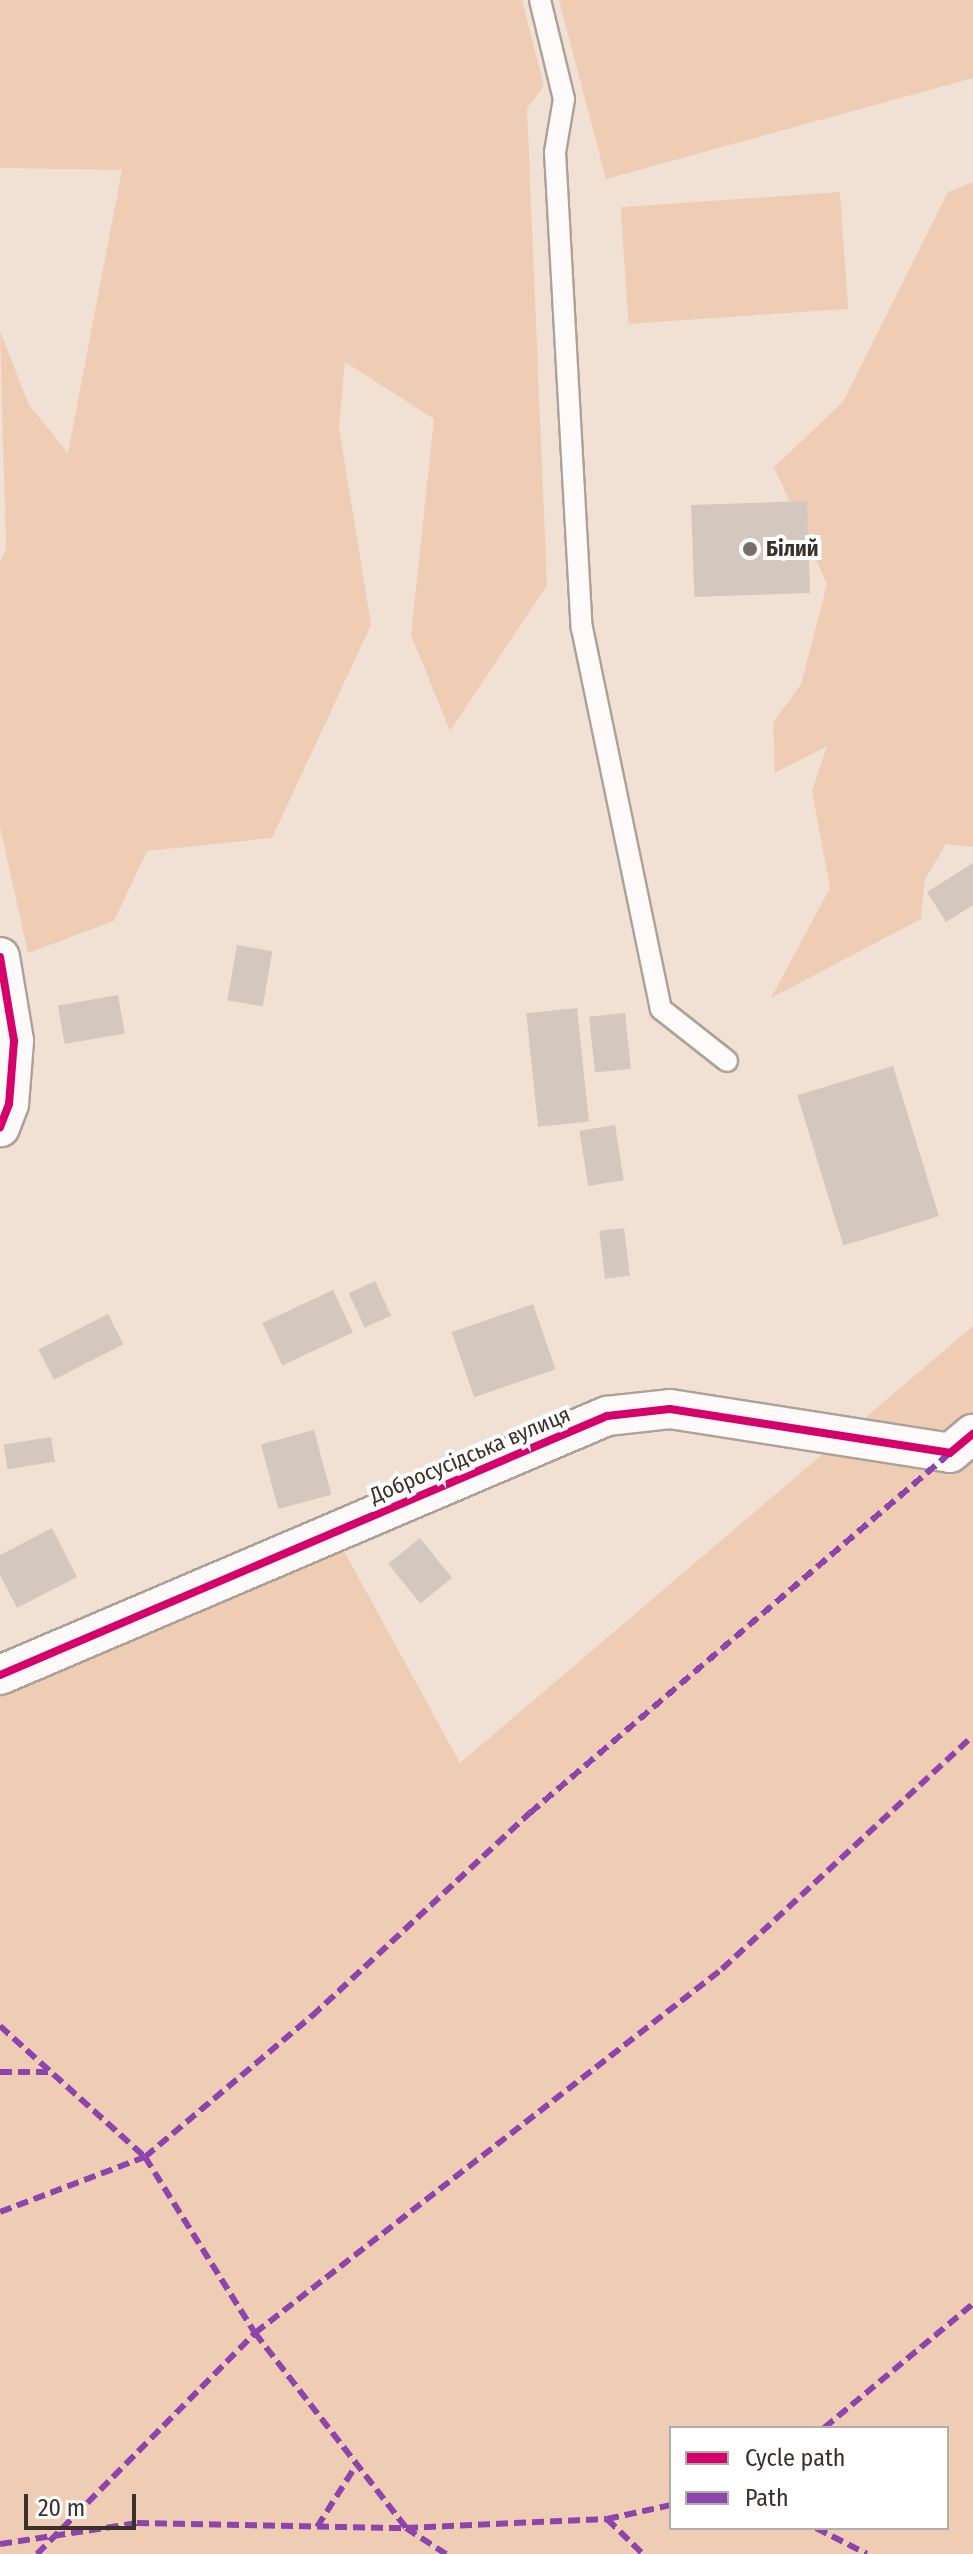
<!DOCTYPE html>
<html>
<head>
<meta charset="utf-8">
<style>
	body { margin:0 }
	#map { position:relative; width:973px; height:2554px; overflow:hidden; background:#f1e1d5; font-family:"Fira Sans Condensed",sans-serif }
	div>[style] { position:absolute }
	.green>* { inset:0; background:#eecdb4; transform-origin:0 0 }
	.building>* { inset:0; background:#d4c8be; transform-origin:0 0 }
	.roads { filter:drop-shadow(2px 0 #ada198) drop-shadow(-2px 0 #ada198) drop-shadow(0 2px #ada198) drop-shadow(0 -2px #ada198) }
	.service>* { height:20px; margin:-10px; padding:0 10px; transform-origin:10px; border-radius:10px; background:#fdfaf9 }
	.minor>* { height:38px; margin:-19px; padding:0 19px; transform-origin:19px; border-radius:19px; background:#fdfaf9 }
	.quiet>* { height:6px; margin-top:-3px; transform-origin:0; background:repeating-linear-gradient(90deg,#8e44ad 0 12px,transparent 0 18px) }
	.cycleway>* { height:8px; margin:-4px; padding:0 4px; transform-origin:4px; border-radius:4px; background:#d6006c }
	.dots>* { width:22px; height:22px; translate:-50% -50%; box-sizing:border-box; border:4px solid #fff; border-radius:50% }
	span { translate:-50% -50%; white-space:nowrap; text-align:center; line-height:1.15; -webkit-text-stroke:8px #fff; paint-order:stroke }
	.poi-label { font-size:22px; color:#3c3129; font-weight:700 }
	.left { translate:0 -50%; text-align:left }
	.street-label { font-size:22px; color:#3c3129 }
	.legend { position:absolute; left:669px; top:2426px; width:280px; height:104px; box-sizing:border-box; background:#fff; border:2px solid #b1ada9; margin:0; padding:10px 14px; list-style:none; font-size:24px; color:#3c3129 }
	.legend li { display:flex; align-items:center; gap:16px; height:40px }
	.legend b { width:40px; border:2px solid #b1ada9 }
	.scale { position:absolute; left:24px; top:2494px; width:112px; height:36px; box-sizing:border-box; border:4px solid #3c3129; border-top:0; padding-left:10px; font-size:24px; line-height:28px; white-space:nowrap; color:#3c3129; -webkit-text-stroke:6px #fff; paint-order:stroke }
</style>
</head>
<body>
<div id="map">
	<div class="green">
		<div style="clip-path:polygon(0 0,522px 0,544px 86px,527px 108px,547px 585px,450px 731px,411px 635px,434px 419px,345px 362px,339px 427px,371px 625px,272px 838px,147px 851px,114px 921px,28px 953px,0 827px,0 562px,6px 549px,0 331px,29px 405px,68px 453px,122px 170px,0 168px)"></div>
		<div style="clip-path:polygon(559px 0,973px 0,973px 78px,606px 179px)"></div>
		<div style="clip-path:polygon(973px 182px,973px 847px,946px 844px,925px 879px,921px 919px,771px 998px,830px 888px,812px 791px,827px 746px,775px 773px,773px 723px,801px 684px,827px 584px,774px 467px,843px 402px,948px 192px)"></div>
		<div style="left:840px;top:192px;width:117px;height:220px;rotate:86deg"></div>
		<div style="clip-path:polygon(evenodd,973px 1326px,973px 2554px,0 2554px,0 1688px,339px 1542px,460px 1763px,973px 1326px,671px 2428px,947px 2428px,947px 2528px,671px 2528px,671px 2428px)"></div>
	</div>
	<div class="building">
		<div style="left:807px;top:501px;width:92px;height:116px;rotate:88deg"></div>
		<div style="clip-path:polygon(973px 863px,973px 905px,946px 922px,927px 892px)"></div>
		<div style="left:237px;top:945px;width:36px;height:56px;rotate:10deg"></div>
		<div style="left:118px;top:995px;width:39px;height:61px;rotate:80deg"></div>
		<div style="left:577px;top:1008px;width:114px;height:51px;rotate:84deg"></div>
		<div style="left:625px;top:1013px;width:56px;height:36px;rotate:84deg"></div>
		<div style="left:893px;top:1066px;width:157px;height:100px;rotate:73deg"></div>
		<div style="left:615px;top:1125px;width:56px;height:36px;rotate:81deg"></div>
		<div style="left:624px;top:1228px;width:48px;height:25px;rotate:83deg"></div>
		<div style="left:375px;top:1281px;width:38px;height:29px;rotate:65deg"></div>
		<div style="left:333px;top:1290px;width:47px;height:78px;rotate:65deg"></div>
		<div style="left:533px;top:1304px;width:69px;height:86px;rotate:71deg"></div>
		<div style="left:108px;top:1314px;width:34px;height:78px;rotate:63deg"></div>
		<div style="left:314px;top:1430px;width:67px;height:55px;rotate:75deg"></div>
		<div style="left:51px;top:1437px;width:25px;height:48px;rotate:81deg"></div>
		<div style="clip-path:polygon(52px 1528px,77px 1577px,17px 1608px,0 1575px,0 1555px)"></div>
		<div style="left:420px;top:1538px;width:51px;height:41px;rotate:51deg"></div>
	</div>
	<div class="roads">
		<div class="service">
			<div style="left:540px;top:0;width:102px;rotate:76.4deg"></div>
			<div style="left:564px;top:99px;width:54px;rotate:99.6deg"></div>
			<div style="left:555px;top:152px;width:477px;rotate:86.8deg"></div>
			<div style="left:582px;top:628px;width:389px;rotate:78.3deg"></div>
			<div style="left:661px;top:1009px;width:84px;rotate:38.2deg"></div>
		</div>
		<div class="minor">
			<div style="left:0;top:957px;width:85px;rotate:80.5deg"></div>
			<div style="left:14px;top:1041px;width:63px;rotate:94.5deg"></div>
			<div style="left:9px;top:1104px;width:25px;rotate:111deg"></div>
			<div style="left:0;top:1675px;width:660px;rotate:-23.11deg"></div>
			<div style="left:607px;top:1416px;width:63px;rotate:-6.3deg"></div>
			<div style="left:670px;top:1409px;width:283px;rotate:8.9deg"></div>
			<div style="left:950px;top:1453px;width:30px;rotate:-40deg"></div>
		</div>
	</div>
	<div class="quiet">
		<div style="left:0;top:2026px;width:195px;rotate:42.1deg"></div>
		<div style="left:145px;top:2157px;width:208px;rotate:58deg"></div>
		<div style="left:255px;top:2333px;width:247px;rotate:52.2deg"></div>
		<div style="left:406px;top:2528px;width:48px;rotate:33deg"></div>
		<div style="left:0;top:2072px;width:48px"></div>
		<div style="left:0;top:2212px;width:155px;rotate:-20.8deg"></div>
		<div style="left:145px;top:2157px;width:219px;rotate:-40.2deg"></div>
		<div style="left:312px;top:2016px;width:298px;rotate:-43deg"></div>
		<div style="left:530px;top:1813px;width:553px;rotate:-40.6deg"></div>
		<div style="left:824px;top:2428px;width:194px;rotate:-39.8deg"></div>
		<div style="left:607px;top:2519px;width:50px;rotate:44.2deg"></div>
		<div style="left:317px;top:2527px;width:75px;rotate:-57.6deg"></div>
		<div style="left:816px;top:2528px;width:57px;rotate:27deg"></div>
		<div style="left:0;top:2544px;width:139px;rotate:-8.7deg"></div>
		<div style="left:137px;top:2523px;width:269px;rotate:1.1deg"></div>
		<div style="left:406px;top:2528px;width:201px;rotate:-2.6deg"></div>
		<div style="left:607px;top:2519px;width:66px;rotate:-12.3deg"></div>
		<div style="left:37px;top:2554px;width:310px;rotate:-45.4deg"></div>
		<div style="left:255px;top:2333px;width:592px;rotate:-37.93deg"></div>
		<div style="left:722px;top:1969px;width:342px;rotate:-42.9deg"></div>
	</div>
	<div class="cycleway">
		<div style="left:0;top:957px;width:85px;rotate:80.5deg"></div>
		<div style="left:14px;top:1041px;width:63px;rotate:94.5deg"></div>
		<div style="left:9px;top:1104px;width:25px;rotate:111deg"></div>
		<div style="left:0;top:1675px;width:660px;rotate:-23.11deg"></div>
		<div style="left:607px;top:1416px;width:63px;rotate:-6.3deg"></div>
		<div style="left:670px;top:1409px;width:283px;rotate:8.9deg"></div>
		<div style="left:950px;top:1453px;width:30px;rotate:-40deg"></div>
	</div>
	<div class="dots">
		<div style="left:750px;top:549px;background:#7b6f65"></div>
	</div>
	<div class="poi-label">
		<span class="left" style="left:766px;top:549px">Білий</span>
	</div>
	<div class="street-label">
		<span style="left:470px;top:1455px;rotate:-23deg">Добросусідська вулиця</span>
	</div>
	<ul class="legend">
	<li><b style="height:10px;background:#d6006c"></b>Cycle path</li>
	<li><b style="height:10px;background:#8e44ad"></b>Path</li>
	</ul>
	<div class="scale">20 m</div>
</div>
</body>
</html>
